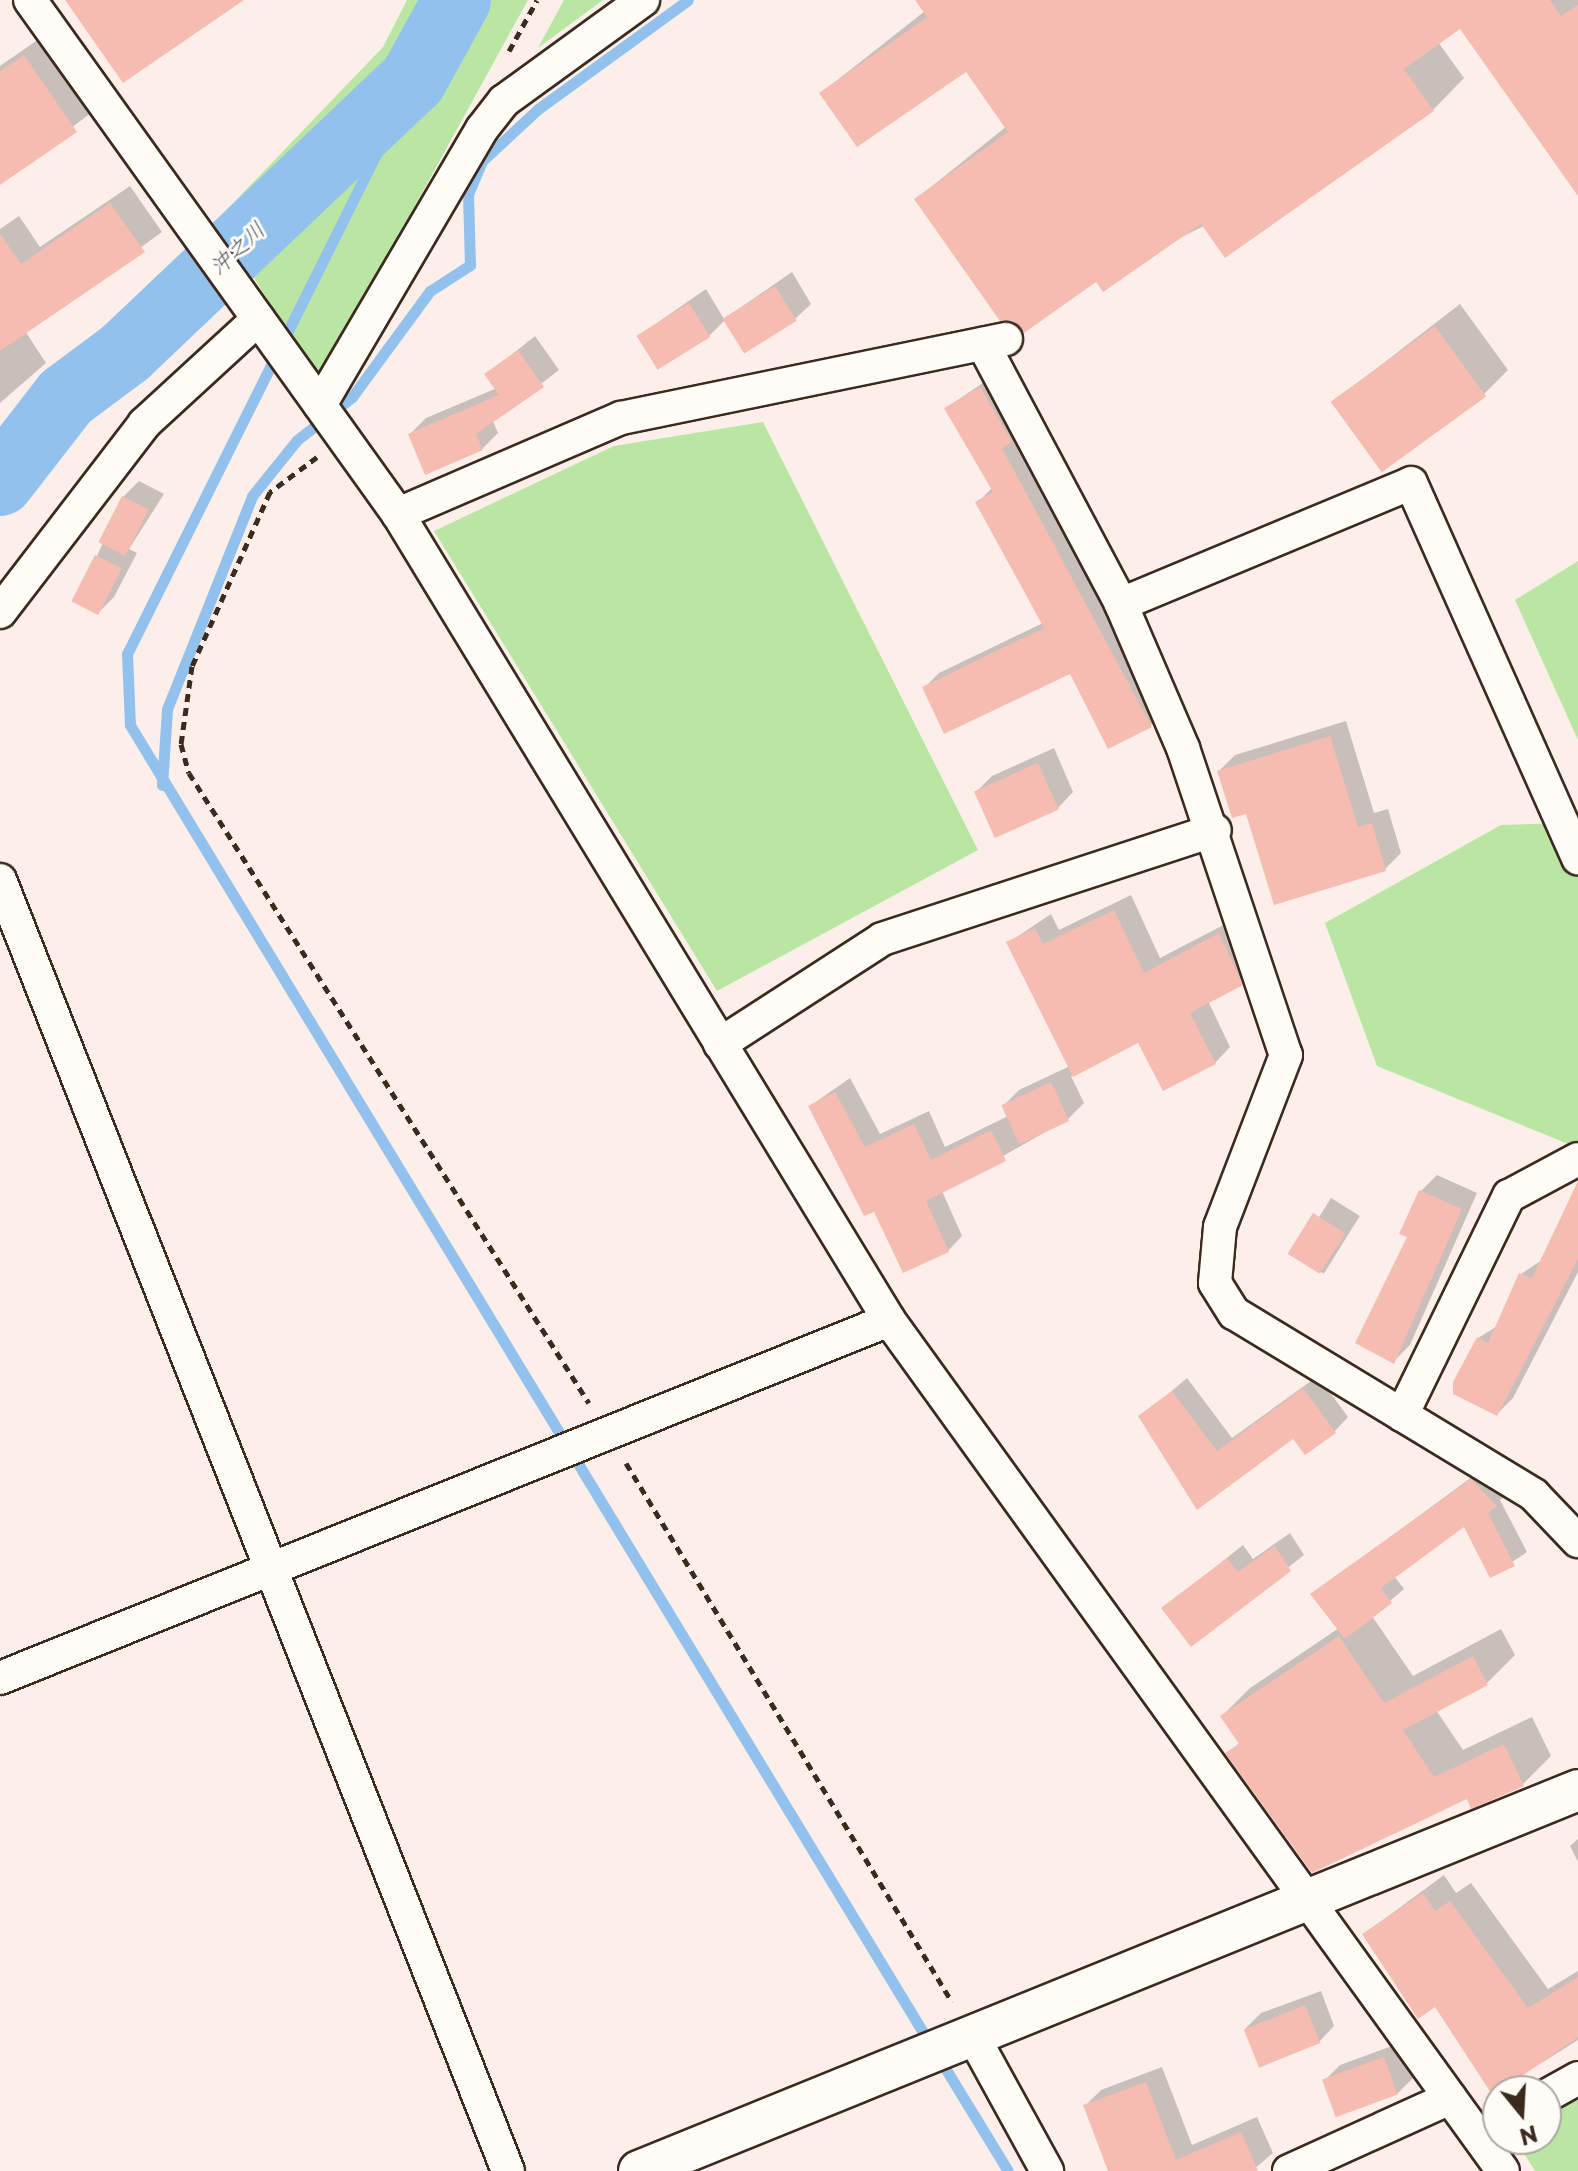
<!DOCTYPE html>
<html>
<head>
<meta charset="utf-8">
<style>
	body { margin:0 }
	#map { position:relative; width:1578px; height:2171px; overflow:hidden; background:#fcefe9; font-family:"Playpen Sans","Klee One",sans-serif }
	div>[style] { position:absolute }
	.green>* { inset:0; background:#b9e6a3 }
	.shadow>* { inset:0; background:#0003; transform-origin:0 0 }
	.stream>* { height:11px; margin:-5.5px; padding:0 5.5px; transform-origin:5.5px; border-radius:5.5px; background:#93c1ee }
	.river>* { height:68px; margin:-34px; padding:0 34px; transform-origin:34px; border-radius:34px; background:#93c1ee }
	.building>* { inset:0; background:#f6bbb1; transform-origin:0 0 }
	.path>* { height:5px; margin-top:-2.5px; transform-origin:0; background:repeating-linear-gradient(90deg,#3b2a1e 0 8px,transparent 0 14px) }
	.roads { filter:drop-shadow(2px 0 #3b2a1e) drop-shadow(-2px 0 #3b2a1e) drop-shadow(0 2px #3b2a1e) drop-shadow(0 -2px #3b2a1e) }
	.minor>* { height:32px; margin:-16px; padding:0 16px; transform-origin:16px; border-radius:16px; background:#fdfcf7 }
	.tertiary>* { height:40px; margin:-20px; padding:0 20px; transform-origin:20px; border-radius:20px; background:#fdfcf7 }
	span { translate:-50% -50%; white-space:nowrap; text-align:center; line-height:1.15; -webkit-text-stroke:6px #fdfcf7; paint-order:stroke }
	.water-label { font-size:22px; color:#55575c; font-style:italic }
	.north { position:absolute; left:1482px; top:2075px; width:80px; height:80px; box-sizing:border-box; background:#fdfcf7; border:2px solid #afa8a0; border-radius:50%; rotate:162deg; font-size:22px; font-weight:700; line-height:32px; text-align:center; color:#3b2a1e }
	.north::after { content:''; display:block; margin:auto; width:28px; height:36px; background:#3b2a1e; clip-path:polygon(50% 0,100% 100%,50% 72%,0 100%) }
</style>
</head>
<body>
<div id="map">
	<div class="green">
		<div style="clip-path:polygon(407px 0,528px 0,319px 380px,217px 220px,383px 47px)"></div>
		<div style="clip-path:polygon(564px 0,603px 0,538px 48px)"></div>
		<div style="clip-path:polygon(763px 422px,978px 850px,717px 991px,434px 531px,614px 446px)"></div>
		<div style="clip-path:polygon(1578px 561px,1578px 740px,1515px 600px)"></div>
		<div style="clip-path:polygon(1563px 823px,1578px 869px,1578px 1148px,1377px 1066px,1325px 923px,1501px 825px)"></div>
		<div style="clip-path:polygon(1578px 2097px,1578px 2171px,1535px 2171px,1515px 2139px,1546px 2139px,1546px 2118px)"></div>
	</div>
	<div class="shadow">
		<div style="clip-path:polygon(918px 0,1578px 0,1578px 193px,1460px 26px,1438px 42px,1464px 78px,1433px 110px,1097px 280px,916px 199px,1007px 126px,967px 70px,821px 93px,925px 11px)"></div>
		<div style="clip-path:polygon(49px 32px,100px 106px,0 182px,0 66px)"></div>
		<div style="clip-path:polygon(130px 186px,162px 232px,25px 331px,46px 363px,0 403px,0 229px,19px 216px,40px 247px)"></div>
		<div style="clip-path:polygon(792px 272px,811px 304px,795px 319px,725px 320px,709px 336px,638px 336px,706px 289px,724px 319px)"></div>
		<div style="clip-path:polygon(1460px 304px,1508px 370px,1484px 394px,1333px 402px)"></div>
		<div style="clip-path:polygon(535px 336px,559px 370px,493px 421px,498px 433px,482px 449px,410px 434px,426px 418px,497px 388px,487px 374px)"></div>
		<div style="clip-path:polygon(996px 374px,1166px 710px,1151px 725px,1071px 671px,924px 688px,939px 673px,1043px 623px,978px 502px,993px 487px,946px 408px)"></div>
		<div style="clip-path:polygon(139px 481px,164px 494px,129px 549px,137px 553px,114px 597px,98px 613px,97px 556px,123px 497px)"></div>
		<div style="clip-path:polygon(1346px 721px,1374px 813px,1388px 809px,1401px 853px,1385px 869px,1247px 811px,1219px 771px,1235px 755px)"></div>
		<div style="clip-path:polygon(1054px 748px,1073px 792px,1058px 808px,976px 792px,992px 776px)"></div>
		<div style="clip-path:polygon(1131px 895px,1160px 958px,1235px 919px,1257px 968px,1208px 1001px,1230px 1047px,1215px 1063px,1139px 1040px,1071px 1076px,1084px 1103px,1068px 1119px,942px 1191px,962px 1236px,948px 1251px,875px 1209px,810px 1106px,850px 1078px,880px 1134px,929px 1111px,945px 1147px,1008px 1116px,1003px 1106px,1019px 1090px,1070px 1066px,1008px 943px,1051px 914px,1059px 930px)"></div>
		<div style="clip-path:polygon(1437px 1175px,1477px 1193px,1410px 1345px,1394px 1361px,1410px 1236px,1421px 1191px)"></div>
		<div style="clip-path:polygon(1578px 1197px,1578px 1272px,1513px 1398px,1497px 1414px,1478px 1338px,1499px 1325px,1521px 1274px,1542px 1260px)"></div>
		<div style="left:1331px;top:1198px;width:34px;height:68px;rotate:32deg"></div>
		<div style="clip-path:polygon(1318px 1376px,1348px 1417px,1334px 1432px,1294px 1436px,1197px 1507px,1141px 1417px,1187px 1378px,1232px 1438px)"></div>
		<div style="clip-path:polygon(1484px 1468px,1508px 1493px,1500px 1500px,1527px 1552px,1491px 1576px,1465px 1524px,1394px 1576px,1404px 1589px,1372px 1616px,1413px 1676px,1501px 1629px,1515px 1655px,1487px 1683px,1436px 1710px,1463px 1750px,1532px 1717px,1551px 1756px,1523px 1784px,1468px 1797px,1228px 1754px,1240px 1742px,1222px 1716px,1250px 1688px,1339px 1628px,1313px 1594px)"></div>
		<div style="clip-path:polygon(1290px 1533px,1304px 1555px,1191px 1644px,1164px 1608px,1243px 1545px,1253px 1559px)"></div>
		<div style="clip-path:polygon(1578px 1839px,1578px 1862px,1570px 1846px)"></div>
		<div style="clip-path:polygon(1444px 1875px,1456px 1893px,1471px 1883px,1548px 1989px,1578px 1971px,1578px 2040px,1493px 2093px,1436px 2004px,1364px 1934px)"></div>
		<div style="clip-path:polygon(1321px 1991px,1334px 2026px,1319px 2042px,1245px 2029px,1261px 2013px)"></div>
		<div style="clip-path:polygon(1400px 2043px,1413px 2078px,1397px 2094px,1324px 2081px,1340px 2065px)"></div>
		<div style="clip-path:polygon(1162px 2067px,1192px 2145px,1257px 2117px,1273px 2153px,1252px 2171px,1132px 2171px,1085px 2106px,1101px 2090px)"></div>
	</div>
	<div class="stream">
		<div style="left:413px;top:80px;width:641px;rotate:116.49deg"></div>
		<div style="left:127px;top:654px;width:71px;rotate:87.6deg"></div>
		<div style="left:130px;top:725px;width:1543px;rotate:58.76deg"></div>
		<div style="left:162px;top:785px;width:76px;rotate:-86.2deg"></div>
		<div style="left:167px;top:709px;width:229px;rotate:-68.2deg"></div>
		<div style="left:252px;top:496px;width:72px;rotate:-51.2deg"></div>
		<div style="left:297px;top:440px;width:70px;rotate:-38deg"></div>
		<div style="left:352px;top:397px;width:132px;rotate:-53.7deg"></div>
		<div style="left:430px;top:291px;width:48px;rotate:-33deg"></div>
		<div style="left:470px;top:265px;width:71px;rotate:-91.6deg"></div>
		<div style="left:468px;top:194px;width:36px;rotate:-67deg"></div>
		<div style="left:482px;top:161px;width:76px;rotate:-42.9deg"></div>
		<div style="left:538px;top:109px;width:185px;rotate:-36deg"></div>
		<div style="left:939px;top:2058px;width:132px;rotate:58.6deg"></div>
	</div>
	<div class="river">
		<div style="left:0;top:482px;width:108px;rotate:-52.2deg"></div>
		<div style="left:66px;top:397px;width:74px;rotate:-36.7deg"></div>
		<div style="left:125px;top:353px;width:397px;rotate:-43.5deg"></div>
		<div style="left:413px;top:80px;width:91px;rotate:-61.2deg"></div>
	</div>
	<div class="building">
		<div style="clip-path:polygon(65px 0,244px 0,123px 83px)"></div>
		<div style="clip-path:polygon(915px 0,1550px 0,1561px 16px,1578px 5px,1578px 196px,1460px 29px,1404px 69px,1434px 111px,1225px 258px,1201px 224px,1103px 292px,1096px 282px,1024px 333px,1013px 321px,1000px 321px,914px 199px,1008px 132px,966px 72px,857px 147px,819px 93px,927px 17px)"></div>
		<div style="clip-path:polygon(24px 55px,77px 132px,0 185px,0 71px)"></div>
		<div style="clip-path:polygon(110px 203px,145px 252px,0 351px,0 234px,21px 264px)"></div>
		<div style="left:775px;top:286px;width:41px;height:62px;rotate:58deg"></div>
		<div style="left:689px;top:303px;width:40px;height:62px;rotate:58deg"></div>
		<div style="left:1435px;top:326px;width:87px;height:129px;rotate:54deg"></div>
		<div style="clip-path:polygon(518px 350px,544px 387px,476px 434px,483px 450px,425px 475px,408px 434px,499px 395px,484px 374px)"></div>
		<div style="clip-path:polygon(980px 387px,1012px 442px,1002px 448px,1152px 727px,1108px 749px,1070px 674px,944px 734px,922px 687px,1044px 628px,975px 502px,993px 492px,944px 408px)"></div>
		<div style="left:122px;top:496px;width:30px;height:52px;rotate:27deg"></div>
		<div style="left:95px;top:555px;width:30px;height:52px;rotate:27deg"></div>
		<div style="clip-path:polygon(1330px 736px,1358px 827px,1372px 823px,1386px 871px,1274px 905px,1246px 814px,1232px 818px,1217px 771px)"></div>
		<div style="left:1038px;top:763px;width:51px;height:70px;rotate:66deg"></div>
		<div style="clip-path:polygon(1114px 910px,1144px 973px,1219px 933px,1243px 985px,1190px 1013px,1216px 1064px,1163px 1091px,1138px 1043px,1073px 1077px,1006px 942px,1035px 928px,1043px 944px)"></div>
		<div style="left:1051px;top:1082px;width:43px;height:55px;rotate:65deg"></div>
		<div style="clip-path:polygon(835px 1092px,865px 1147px,914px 1124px,931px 1160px,991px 1130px,1006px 1161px,926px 1201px,949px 1252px,903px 1273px,874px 1212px,864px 1216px,808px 1106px)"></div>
		<div style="clip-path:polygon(1578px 1181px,1578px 1259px,1497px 1416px,1453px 1394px,1453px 1382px,1477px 1337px,1488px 1343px,1519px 1273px,1532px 1278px)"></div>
		<div style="clip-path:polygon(1419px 1190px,1462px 1209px,1394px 1364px,1355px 1343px,1407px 1237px,1399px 1234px)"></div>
		<div style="left:1313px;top:1213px;width:38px;height:48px;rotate:32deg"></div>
		<div style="clip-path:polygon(1303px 1388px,1336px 1433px,1305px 1455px,1293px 1439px,1197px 1510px,1138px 1416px,1172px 1391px,1217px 1451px)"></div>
		<div style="clip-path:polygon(1471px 1479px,1497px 1506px,1488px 1513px,1515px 1566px,1490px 1578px,1464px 1527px,1381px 1588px,1392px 1603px,1345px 1639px,1310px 1594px)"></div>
		<div style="clip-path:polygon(1275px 1546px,1291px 1571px,1191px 1647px,1161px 1608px,1227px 1558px,1238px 1572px)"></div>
		<div style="clip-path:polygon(1339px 1636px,1384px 1703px,1473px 1656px,1488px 1685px,1403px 1730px,1434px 1777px,1504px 1744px,1524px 1786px,1471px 1809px,1467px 1799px,1312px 1873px,1225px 1753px,1239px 1744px,1220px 1716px)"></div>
		<div style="clip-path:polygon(1423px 1893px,1435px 1911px,1450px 1901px,1528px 2008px,1578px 1977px,1578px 2037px,1493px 2096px,1435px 2007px,1418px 2019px,1362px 1934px)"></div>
		<div style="left:1305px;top:2005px;width:41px;height:66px;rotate:68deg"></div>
		<div style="left:1384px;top:2057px;width:40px;height:66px;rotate:70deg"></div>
		<div style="clip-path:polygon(1146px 2082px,1176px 2160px,1241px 2132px,1258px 2171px,1108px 2171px,1083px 2105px)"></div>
	</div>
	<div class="path">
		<div style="left:509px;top:51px;width:58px;rotate:-61.2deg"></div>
		<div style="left:317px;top:457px;width:59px;rotate:143.3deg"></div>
		<div style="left:270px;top:492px;width:191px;rotate:114.1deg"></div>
		<div style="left:192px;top:666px;width:79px;rotate:98deg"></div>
		<div style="left:181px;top:744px;width:30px;rotate:75deg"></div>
		<div style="left:189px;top:773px;width:746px;rotate:57.59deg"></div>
		<div style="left:626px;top:1463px;width:630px;rotate:58.83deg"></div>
	</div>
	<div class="roads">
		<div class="minor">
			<div style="left:30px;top:0;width:632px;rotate:54.4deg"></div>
			<div style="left:398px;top:514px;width:944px;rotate:58.65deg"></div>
			<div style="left:889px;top:1320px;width:1049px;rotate:54.19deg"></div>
			<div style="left:983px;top:344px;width:294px;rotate:62deg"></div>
			<div style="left:1121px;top:604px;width:157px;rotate:66.7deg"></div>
			<div style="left:1183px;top:748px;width:324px;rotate:71.5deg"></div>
			<div style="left:1286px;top:1055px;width:184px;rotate:111deg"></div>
			<div style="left:1220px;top:1227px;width:56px;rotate:95.1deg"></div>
			<div style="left:1215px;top:1283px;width:36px;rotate:58deg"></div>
			<div style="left:1234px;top:1313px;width:351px;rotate:31.2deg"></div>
			<div style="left:1534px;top:1495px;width:64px;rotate:46.3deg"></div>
			<div style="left:320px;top:405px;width:320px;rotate:-59.6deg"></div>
			<div style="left:482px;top:129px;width:36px;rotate:-52deg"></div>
			<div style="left:504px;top:101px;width:172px;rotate:-36deg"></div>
			<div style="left:398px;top:514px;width:243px;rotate:-23.3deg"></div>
			<div style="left:621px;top:418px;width:393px;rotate:-11.6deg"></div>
			<div style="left:1121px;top:604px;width:314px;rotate:-22.6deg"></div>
			<div style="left:1411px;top:483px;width:411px;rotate:66deg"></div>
			<div style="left:0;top:612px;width:237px;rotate:-52.5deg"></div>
			<div style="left:144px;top:424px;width:155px;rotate:-42.6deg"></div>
			<div style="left:0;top:880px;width:1387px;rotate:68.52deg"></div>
			<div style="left:720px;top:1044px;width:193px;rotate:-32.9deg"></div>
			<div style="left:882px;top:939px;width:350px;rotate:-18.1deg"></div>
			<div style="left:1402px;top:1415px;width:244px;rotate:-64deg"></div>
			<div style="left:1509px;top:1196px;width:78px;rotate:-28.2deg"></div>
			<div style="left:0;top:1678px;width:958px;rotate:-21.93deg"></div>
			<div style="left:974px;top:2038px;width:152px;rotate:61.2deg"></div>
			<div style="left:1546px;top:2096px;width:37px;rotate:-29deg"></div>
			<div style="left:1289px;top:2171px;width:177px;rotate:-24.4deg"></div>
		</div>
		<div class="tertiary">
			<div style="left:639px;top:2171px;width:1013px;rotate:-22.08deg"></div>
		</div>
	</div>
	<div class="water-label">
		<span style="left:236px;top:247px;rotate:-43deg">沖之川</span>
	</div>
	<div class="north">N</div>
</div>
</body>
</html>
